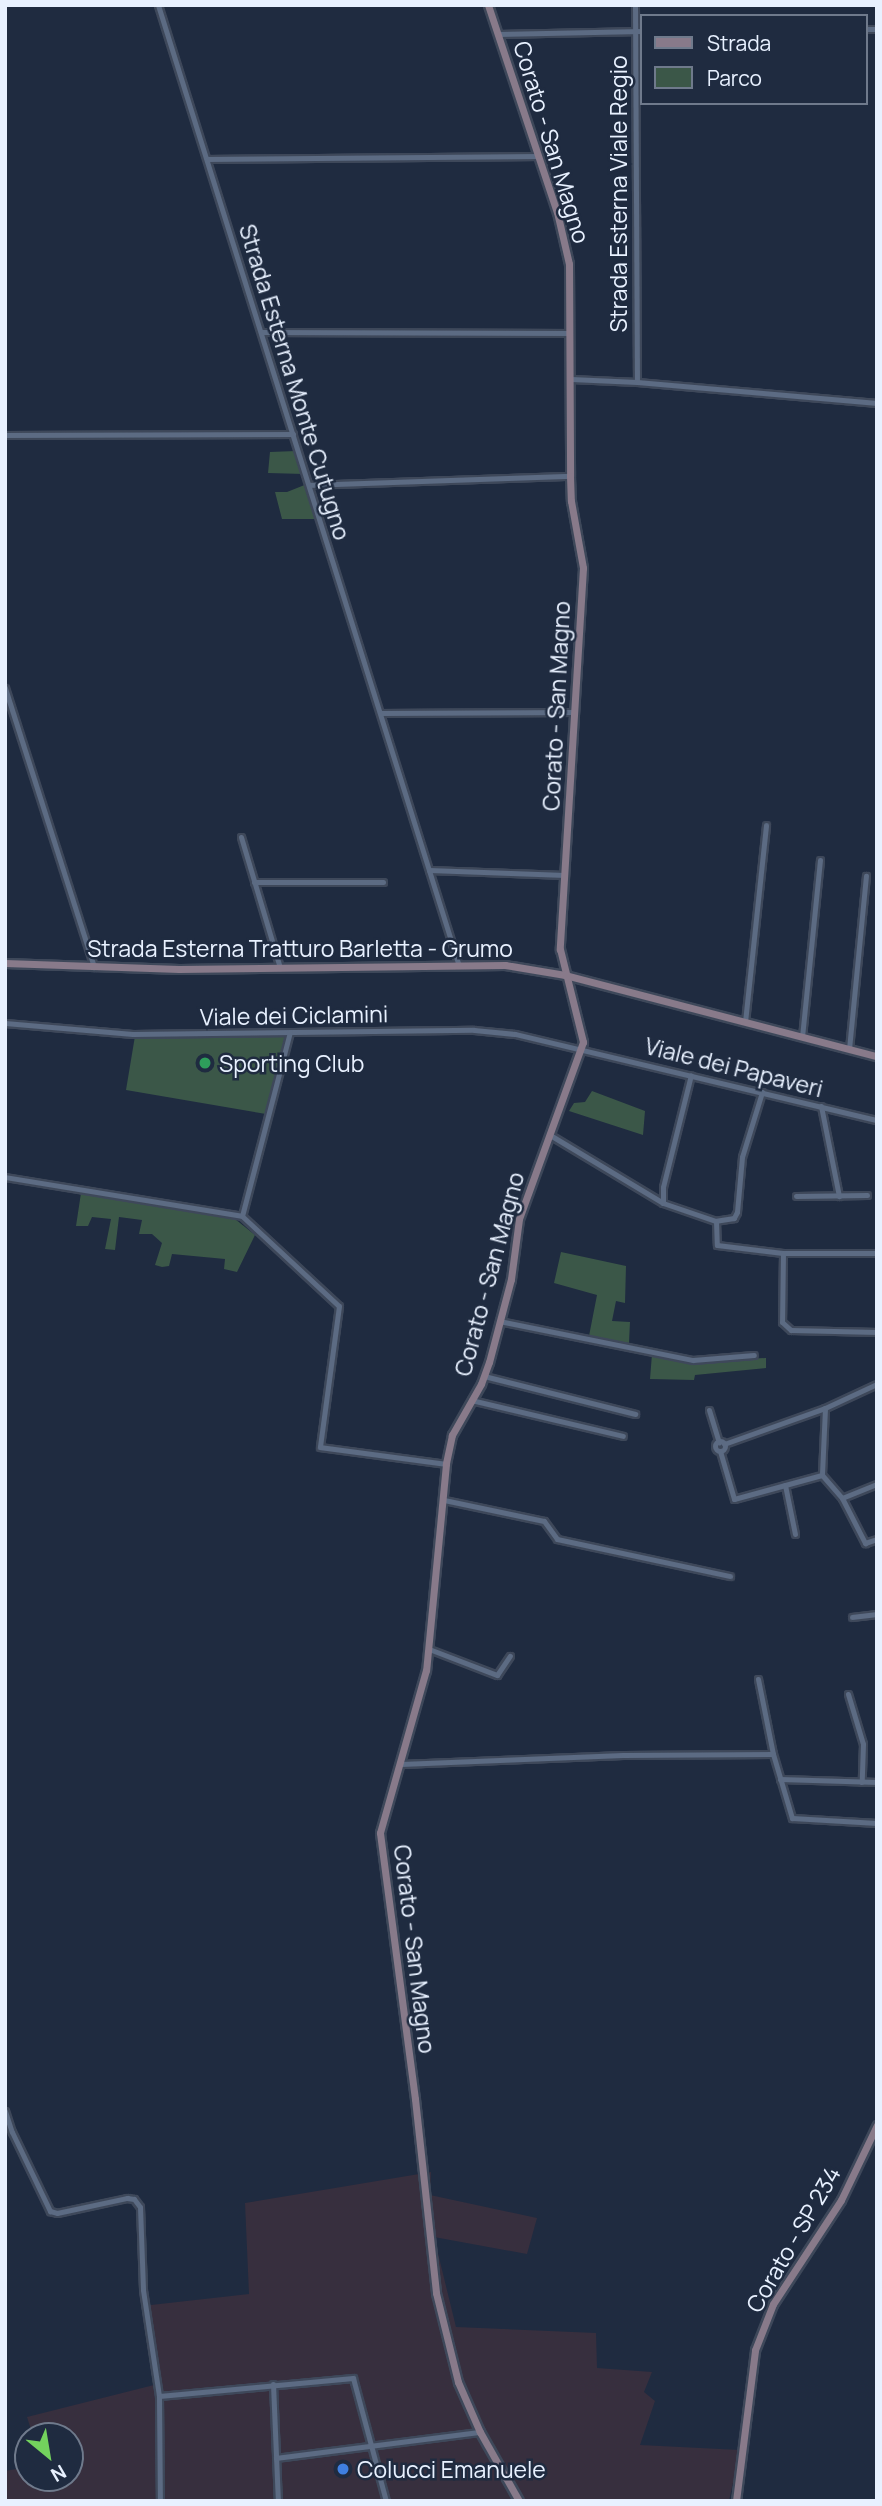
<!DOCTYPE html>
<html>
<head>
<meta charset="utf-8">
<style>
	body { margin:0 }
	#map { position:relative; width:882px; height:2506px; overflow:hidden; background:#1f2b40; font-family:Manrope,sans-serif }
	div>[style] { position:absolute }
	.industrial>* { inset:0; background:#372f3e }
	.green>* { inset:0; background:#3b5748 }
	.roads { filter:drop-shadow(2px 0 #3e485a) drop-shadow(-2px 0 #3e485a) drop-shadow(0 2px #3e485a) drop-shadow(0 -2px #3e485a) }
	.street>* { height:5px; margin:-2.5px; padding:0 2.5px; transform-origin:2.5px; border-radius:2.5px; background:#5c6b83 }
	.street>.ring { margin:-2.5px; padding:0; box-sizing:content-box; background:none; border:5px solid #5c6b83; border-radius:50% }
	.secondary>* { height:7px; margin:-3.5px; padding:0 3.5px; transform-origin:3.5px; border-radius:3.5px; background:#887a8a }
	.dots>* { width:19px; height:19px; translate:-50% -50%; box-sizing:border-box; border:4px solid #1f2b40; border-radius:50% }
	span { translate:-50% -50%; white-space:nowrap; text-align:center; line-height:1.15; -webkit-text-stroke:5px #1f2b40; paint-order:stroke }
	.street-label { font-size:23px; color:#e8f1ff }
	.poi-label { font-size:23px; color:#e8f1ff }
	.left { translate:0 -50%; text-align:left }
	.frame { position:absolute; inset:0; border:7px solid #e8f1ff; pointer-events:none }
	.legend { position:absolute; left:640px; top:14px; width:228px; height:91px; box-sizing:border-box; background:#1f2b40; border:2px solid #6f7a8c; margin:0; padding:9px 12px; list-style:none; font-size:21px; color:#e8f1ff }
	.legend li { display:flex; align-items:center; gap:14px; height:35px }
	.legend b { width:35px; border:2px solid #6f7a8c }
	.north { position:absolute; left:14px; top:2422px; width:70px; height:70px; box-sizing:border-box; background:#1f2b40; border:2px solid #6f7a8c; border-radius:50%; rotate:150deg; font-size:19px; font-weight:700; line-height:28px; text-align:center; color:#e8f1ff }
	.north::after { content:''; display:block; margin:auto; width:24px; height:32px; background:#73d25d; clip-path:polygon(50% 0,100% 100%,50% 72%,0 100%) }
</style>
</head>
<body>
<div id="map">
	<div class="industrial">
		<div style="clip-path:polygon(431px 2172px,430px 2195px,537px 2218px,527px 2254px,434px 2237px,456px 2327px,596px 2333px,597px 2368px,652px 2372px,644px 2392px,655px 2401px,640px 2445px,740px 2450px,729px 2501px,5px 2501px,5px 2471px,28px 2467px,28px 2478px,70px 2478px,70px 2436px,33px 2436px,27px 2417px,154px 2385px,142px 2306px,249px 2294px,245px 2203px)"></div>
	</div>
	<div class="green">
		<div style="clip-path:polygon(296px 451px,304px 474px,268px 473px,270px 452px)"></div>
		<div style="clip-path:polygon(307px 484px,318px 519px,282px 519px,275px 492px,287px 492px)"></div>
		<div style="clip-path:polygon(288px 1034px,266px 1114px,126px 1090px,135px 1036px)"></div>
		<div style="clip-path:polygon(592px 1091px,645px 1111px,643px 1135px,569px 1111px,574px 1103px,585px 1102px)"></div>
		<div style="clip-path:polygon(81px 1193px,235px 1219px,255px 1235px,237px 1272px,224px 1269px,225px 1259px,172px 1254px,169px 1266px,162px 1267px,155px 1265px,162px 1243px,152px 1234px,139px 1234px,142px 1220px,119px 1217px,115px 1250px,105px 1249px,111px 1219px,92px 1217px,88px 1226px,76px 1226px)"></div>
		<div style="clip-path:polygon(561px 1252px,626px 1266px,625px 1303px,616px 1301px,612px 1321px,630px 1322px,629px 1343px,589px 1336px,597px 1295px,554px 1283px)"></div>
		<div style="clip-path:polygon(652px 1354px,693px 1362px,766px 1358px,766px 1368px,695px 1375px,694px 1380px,650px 1379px)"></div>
	</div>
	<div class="roads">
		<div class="street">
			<div style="left:158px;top:5px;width:1007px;rotate:72.61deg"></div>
			<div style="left:635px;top:5px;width:377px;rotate:89.7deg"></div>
			<div style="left:866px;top:29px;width:11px"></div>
			<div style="left:498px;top:34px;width:144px;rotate:-1.2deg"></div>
			<div style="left:207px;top:159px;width:331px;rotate:-0.5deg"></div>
			<div style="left:261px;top:332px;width:309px;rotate:0.2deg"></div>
			<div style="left:571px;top:379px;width:66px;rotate:2.6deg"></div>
			<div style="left:637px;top:382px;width:241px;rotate:5deg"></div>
			<div style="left:5px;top:435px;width:288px;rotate:-0.2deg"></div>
			<div style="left:309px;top:485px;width:261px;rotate:-2deg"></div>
			<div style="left:5px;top:688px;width:293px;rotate:72.3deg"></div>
			<div style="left:381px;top:713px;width:193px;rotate:-0.3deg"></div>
			<div style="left:241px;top:837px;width:137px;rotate:73.4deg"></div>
			<div style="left:429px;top:870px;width:136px;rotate:2.1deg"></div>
			<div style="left:254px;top:882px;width:129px"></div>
			<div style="left:745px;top:1022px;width:198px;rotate:-83.9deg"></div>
			<div style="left:5px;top:1023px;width:128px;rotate:4.9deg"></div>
			<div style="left:133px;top:1034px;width:341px;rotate:-0.7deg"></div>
			<div style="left:474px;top:1030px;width:41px;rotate:5.6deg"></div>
			<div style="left:515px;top:1034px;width:372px;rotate:13.4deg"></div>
			<div style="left:802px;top:1037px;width:178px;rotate:-84.2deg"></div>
			<div style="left:849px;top:1049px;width:174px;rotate:-84.4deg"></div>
			<div style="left:762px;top:1092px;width:68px;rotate:107.1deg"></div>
			<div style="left:742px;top:1157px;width:55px;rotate:95.2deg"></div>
			<div style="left:737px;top:1212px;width:7px;rotate:117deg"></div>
			<div style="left:734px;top:1218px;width:18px;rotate:171deg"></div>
			<div style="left:716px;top:1221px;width:24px;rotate:88deg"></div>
			<div style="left:717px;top:1245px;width:66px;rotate:6.9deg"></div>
			<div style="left:783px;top:1253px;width:94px"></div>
			<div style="left:821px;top:1106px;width:92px;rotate:78.7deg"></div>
			<div style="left:550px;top:1135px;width:132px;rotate:31deg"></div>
			<div style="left:663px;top:1203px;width:56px;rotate:18.8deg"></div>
			<div style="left:5px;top:1177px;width:240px;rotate:9.3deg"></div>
			<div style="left:242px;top:1216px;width:132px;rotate:42.9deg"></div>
			<div style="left:339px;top:1306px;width:142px;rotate:97.7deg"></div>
			<div style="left:320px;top:1447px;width:127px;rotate:7.7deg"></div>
			<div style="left:796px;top:1196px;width:71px;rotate:-0.8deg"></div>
			<div style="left:663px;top:1203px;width:16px;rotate:-90deg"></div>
			<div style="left:663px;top:1187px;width:115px;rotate:-76deg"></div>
			<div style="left:242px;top:1216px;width:190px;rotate:-75.4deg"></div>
			<div style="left:783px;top:1253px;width:69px;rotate:90.8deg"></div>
			<div style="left:782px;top:1322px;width:12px;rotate:42deg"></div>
			<div style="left:791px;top:1330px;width:86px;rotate:1.3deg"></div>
			<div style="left:499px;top:1321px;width:198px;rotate:11.4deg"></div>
			<div style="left:693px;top:1360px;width:61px;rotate:-4.7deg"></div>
			<div style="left:484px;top:1376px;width:156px;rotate:14.1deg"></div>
			<div style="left:471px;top:1400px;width:156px;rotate:13.3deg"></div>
			<div style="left:825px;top:1408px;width:67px;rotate:92.6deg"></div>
			<div style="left:822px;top:1475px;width:30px;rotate:49deg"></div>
			<div style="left:842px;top:1498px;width:51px;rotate:62.9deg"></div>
			<div style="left:865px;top:1543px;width:13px;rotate:-18deg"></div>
			<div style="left:709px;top:1410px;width:34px;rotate:73deg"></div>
			<div class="ring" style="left:715px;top:1441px;width:5px;height:5px"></div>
			<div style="left:724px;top:1444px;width:107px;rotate:-19.6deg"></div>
			<div style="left:825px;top:1408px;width:57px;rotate:-24.8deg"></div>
			<div style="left:720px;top:1451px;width:50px;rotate:73.7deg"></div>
			<div style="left:734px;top:1499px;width:91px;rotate:-15.3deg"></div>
			<div style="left:785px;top:1485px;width:50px;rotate:78.5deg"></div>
			<div style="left:842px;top:1498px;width:38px;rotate:-22deg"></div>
			<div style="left:444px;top:1500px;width:102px;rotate:11.9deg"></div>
			<div style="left:544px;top:1521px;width:22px;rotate:54deg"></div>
			<div style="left:557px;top:1539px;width:177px;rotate:12.1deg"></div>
			<div style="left:852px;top:1617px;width:25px;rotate:-7deg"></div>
			<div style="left:429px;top:1649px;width:73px;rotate:20.9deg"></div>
			<div style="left:497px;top:1675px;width:23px;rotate:-56deg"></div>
			<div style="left:758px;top:1679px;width:76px;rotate:78.7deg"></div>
			<div style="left:773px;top:1754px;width:67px;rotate:73.5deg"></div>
			<div style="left:792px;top:1818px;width:85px;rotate:3.4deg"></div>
			<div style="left:848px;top:1694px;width:52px;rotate:73.3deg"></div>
			<div style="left:863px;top:1744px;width:38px;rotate:92deg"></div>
			<div style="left:401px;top:1764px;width:222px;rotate:-2.3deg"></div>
			<div style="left:623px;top:1755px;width:150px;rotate:-0.4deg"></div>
			<div style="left:780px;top:1779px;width:97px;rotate:1.8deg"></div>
			<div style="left:5px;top:2111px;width:22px;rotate:72deg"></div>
			<div style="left:12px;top:2132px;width:88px;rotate:64.3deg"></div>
			<div style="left:50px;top:2211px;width:7px;rotate:16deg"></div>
			<div style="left:57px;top:2213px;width:72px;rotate:-12.1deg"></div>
			<div style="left:127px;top:2198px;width:7px;rotate:8deg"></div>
			<div style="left:134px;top:2199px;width:10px;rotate:53deg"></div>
			<div style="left:140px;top:2207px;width:83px;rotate:87.9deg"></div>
			<div style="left:143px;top:2290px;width:107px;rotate:81.4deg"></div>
			<div style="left:159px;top:2396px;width:105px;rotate:89.5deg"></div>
			<div style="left:273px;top:2384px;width:117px;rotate:87.6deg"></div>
			<div style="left:159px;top:2396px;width:195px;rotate:-5.3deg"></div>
			<div style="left:353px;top:2378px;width:127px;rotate:75deg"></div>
			<div style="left:276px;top:2458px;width:206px;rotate:-7.3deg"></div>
		</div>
		<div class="secondary">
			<div style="left:488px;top:5px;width:218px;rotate:71.6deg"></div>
			<div style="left:557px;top:212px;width:53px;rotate:77deg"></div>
			<div style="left:569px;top:264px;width:212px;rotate:89.7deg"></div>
			<div style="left:570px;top:476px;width:25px;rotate:88deg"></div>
			<div style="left:571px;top:501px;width:68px;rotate:79.8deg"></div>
			<div style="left:583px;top:568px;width:382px;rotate:93.5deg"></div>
			<div style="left:560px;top:949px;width:96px;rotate:76.1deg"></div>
			<div style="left:583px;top:1042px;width:188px;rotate:109.9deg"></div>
			<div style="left:519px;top:1219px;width:61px;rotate:97.6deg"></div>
			<div style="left:511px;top:1279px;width:86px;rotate:104.8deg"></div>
			<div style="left:489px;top:1362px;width:23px;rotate:110deg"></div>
			<div style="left:481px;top:1384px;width:59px;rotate:119.6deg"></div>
			<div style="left:452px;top:1435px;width:30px;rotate:102deg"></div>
			<div style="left:446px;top:1464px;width:207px;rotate:95.5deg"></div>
			<div style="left:426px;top:1670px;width:169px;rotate:105.8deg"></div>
			<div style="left:380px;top:1833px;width:268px;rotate:82.5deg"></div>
			<div style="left:415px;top:2099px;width:195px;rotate:83.8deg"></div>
			<div style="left:436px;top:2293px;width:92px;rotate:76.1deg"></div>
			<div style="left:458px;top:2382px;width:55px;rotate:66.3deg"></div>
			<div style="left:480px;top:2432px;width:79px;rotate:60.5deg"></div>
			<div style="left:5px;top:963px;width:174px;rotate:2deg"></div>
			<div style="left:179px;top:969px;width:326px;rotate:-0.7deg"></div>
			<div style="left:505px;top:965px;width:61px;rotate:9.5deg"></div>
			<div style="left:565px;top:975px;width:322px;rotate:14.6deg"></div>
			<div style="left:736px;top:2501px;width:152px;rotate:-82.8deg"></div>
			<div style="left:755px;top:2350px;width:49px;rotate:-68.6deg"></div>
			<div style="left:773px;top:2304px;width:124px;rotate:-56.8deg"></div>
			<div style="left:841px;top:2200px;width:83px;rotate:-64.4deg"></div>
		</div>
	</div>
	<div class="dots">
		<div style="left:205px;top:1063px;background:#2e9e5b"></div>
		<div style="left:343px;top:2469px;background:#3f7fe0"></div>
	</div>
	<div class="street-label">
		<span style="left:552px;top:142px;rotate:73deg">Corato - San Magno</span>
		<span style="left:618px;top:194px;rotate:-90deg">Strada Esterna Viale Regio</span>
		<span style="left:295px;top:382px;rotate:73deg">Strada Esterna Monte Cutugno</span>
		<span style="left:556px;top:706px;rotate:-87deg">Corato - San Magno</span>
		<span style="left:300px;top:948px">Strada Esterna Tratturo Barletta - Grumo</span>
		<span style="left:294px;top:1015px;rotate:-1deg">Viale dei Ciclamini</span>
		<span style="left:734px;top:1067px;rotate:14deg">Viale dei Papaveri</span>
		<span style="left:489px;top:1274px;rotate:-75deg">Corato - San Magno</span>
		<span style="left:415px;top:1949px;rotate:83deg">Corato - San Magno</span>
		<span style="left:793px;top:2239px;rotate:-60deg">Corato - SP 234</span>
	</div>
	<div class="poi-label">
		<span class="left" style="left:219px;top:1063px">Sporting Club</span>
		<span class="left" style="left:357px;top:2469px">Colucci Emanuele</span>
	</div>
	<div class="frame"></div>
	<ul class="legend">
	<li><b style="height:9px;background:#887a8a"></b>Strada</li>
	<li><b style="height:19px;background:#3b5748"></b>Parco</li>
	</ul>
	<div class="north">N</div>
</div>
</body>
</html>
